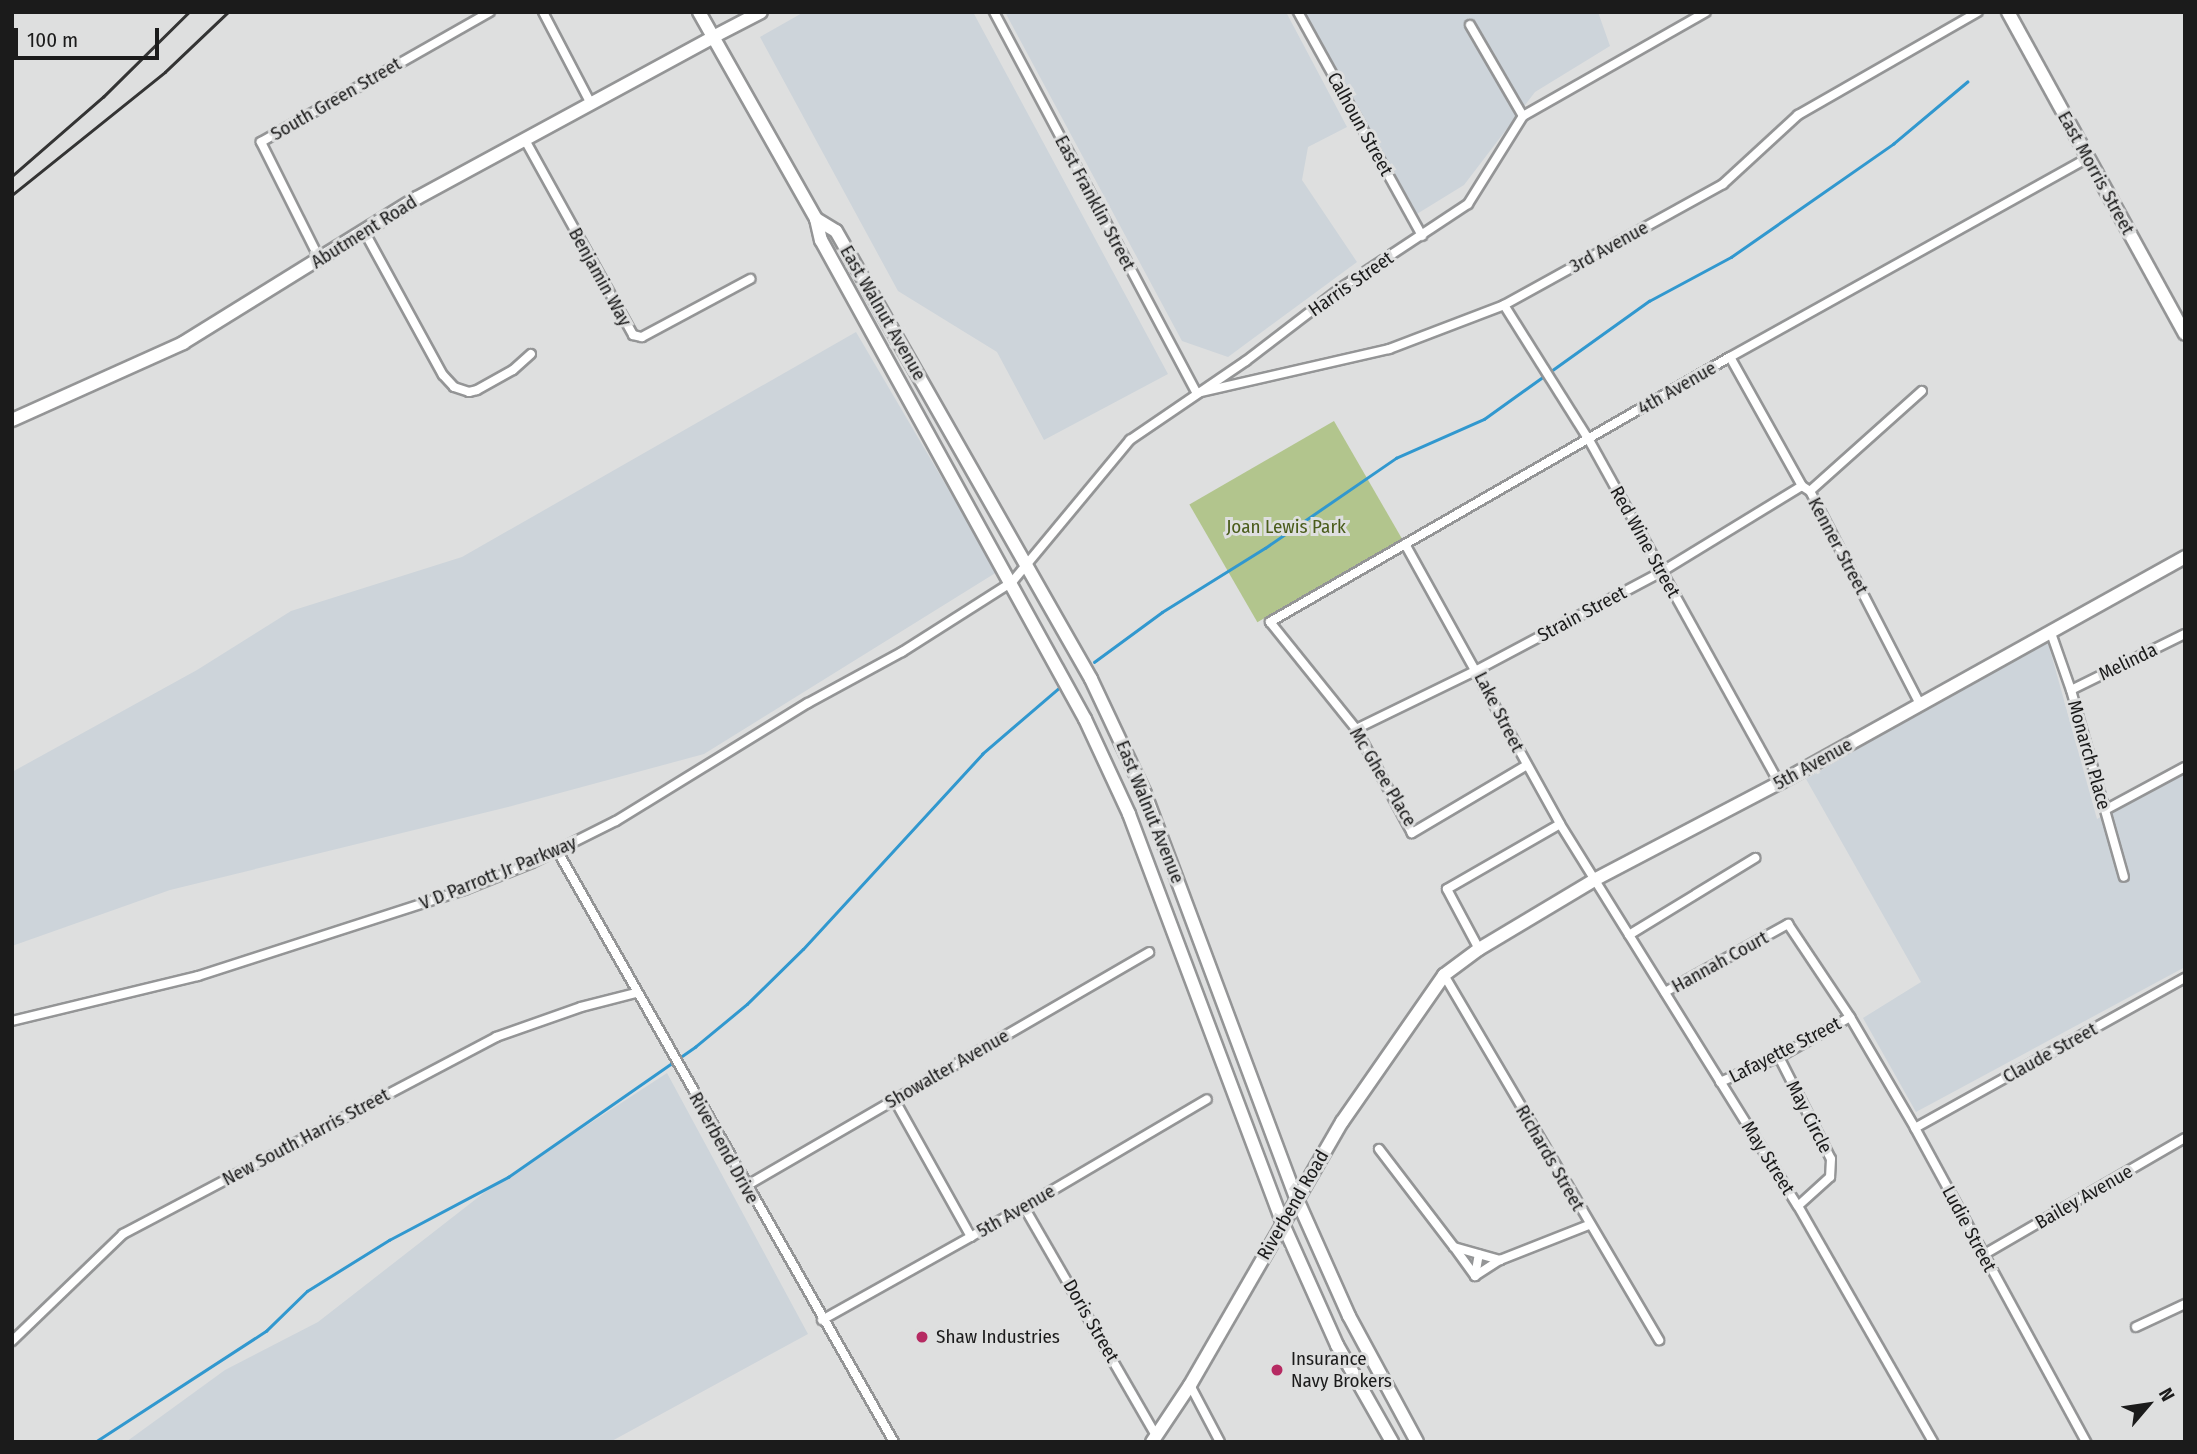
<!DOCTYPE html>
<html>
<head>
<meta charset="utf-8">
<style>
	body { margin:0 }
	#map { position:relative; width:2197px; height:1454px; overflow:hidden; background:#dedfdf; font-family:"Fira Sans Condensed",sans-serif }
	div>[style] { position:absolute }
	.built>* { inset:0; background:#cdd4da }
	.green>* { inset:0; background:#b2c58d; transform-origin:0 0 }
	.stream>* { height:2.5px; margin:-1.25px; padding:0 1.25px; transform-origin:1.25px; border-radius:1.25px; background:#3198cf }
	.roads { filter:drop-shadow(2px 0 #949596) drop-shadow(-2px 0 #949596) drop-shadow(0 2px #949596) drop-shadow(0 -2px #949596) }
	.street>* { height:8px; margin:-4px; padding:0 4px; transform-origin:4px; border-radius:4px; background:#fff }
	.secondary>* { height:12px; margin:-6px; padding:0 6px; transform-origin:6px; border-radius:6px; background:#fff }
	.primary>* { height:12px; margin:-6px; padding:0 6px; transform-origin:6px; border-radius:6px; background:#fff }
	.rail>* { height:2.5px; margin:-1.25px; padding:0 1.25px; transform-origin:1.25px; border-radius:1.25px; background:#343434 }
	.dots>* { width:19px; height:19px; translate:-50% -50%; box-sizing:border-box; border:4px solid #dedfdf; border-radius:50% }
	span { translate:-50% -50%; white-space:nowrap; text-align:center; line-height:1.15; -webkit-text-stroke:6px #dedfdf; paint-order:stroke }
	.street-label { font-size:19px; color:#1b1b1b }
	.park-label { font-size:19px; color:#4a5c1b }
	.poi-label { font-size:19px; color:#1b1b1b }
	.left { translate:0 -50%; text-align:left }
	.frame { position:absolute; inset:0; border:14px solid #1b1b1b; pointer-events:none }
	.north { position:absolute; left:2113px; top:1370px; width:70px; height:70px; -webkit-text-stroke:5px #dedfdf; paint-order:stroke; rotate:61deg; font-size:19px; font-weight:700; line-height:28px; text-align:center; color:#1b1b1b }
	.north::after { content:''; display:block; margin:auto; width:24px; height:32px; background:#1b1b1b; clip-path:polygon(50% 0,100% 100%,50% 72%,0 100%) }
	.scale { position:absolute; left:14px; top:28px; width:145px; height:32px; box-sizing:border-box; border:4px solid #1b1b1b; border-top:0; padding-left:9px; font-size:21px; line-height:24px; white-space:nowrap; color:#1b1b1b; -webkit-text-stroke:5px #dedfdf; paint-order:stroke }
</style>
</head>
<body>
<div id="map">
	<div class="built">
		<div style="clip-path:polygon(804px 12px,973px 12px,1168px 374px,1044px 440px,997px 352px,898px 291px,760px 37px)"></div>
		<div style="clip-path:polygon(1005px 12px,1286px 12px,1347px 127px,1308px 147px,1302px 180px,1357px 262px,1228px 357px,1182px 341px)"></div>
		<div style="clip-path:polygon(1302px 12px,1598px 12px,1610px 46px,1535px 92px,1464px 185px,1412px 217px)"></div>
		<div style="clip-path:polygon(856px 332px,997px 572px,704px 754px,508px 807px,170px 890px,12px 946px,12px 772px,197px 670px,291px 611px,462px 557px)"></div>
		<div style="clip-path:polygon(2047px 639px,2097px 819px,2185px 771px,2185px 967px,1916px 1112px,1863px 1018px,1921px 982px,1806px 779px)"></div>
		<div style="clip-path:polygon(667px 1073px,808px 1334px,610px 1442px,126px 1442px,225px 1370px,318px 1322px,485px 1192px)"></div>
	</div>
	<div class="green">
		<div style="left:1334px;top:421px;width:136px;height:167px;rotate:60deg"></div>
	</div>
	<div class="stream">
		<div style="left:1094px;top:662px;width:84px;rotate:-36.3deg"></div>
		<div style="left:1162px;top:612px;width:121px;rotate:-31.9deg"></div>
		<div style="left:1265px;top:548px;width:159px;rotate:-34.5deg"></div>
		<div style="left:1396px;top:458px;width:96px;rotate:-23.9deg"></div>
		<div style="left:1484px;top:419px;width:203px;rotate:-35.6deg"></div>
		<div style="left:1649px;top:301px;width:93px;rotate:-28.2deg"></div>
		<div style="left:1731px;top:257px;width:198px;rotate:-34.9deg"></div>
		<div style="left:1893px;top:144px;width:97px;rotate:-40deg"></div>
		<div style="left:95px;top:1442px;width:204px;rotate:-33deg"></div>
		<div style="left:266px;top:1331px;width:57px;rotate:-44.3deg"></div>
		<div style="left:307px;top:1291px;width:97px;rotate:-31.9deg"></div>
		<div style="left:389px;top:1240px;width:135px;rotate:-27.9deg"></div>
		<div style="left:508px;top:1177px;width:228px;rotate:-34.8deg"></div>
		<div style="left:695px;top:1047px;width:67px;rotate:-39.6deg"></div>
		<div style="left:747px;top:1004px;width:78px;rotate:-44.5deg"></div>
		<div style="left:803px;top:949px;width:265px;rotate:-47.4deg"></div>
		<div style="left:982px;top:754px;width:104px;rotate:-40.7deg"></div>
	</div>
	<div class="roads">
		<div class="street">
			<div style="left:543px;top:12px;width:104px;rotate:62.4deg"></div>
			<div style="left:994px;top:12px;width:432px;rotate:62deg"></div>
			<div style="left:1197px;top:393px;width:197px;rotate:-12.9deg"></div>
			<div style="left:1389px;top:349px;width:123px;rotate:-20.9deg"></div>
			<div style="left:1504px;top:305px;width:250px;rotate:-28.9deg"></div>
			<div style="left:1723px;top:184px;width:102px;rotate:-42.6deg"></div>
			<div style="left:1798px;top:115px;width:207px;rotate:-29.8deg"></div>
			<div style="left:1298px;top:12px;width:256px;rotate:61deg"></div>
			<div style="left:1470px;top:25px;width:105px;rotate:59.8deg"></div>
			<div style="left:525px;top:140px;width:223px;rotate:61deg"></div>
			<div style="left:633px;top:335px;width:9px;rotate:13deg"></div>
			<div style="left:642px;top:337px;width:123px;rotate:-28.2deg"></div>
			<div style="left:364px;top:231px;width:164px;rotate:61.3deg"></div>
			<div style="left:443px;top:375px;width:16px;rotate:47deg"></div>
			<div style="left:454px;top:387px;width:16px;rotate:18deg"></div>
			<div style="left:469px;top:392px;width:8px;rotate:-14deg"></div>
			<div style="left:477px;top:390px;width:41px;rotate:-29.1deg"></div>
			<div style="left:513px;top:370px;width:24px;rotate:-42deg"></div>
			<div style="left:320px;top:260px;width:132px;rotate:-116.6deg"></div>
			<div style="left:261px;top:142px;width:263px;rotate:-29.6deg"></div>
			<div style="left:1504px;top:305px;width:160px;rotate:57.8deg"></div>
			<div style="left:1589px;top:440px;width:392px;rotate:61deg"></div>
			<div style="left:1730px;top:357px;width:148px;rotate:60.8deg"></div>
			<div style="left:1802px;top:486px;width:9px;rotate:32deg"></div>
			<div style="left:1810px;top:491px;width:240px;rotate:62.7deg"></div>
			<div style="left:1810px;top:491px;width:150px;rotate:-41.8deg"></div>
			<div style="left:1405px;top:544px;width:320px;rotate:61deg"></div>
			<div style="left:1560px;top:824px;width:450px;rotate:58.1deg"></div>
			<div style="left:1798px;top:1206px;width:272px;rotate:60.2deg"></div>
			<div style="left:2051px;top:633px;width:60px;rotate:70.7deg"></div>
			<div style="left:2071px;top:690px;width:194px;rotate:74.2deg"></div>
			<div style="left:2071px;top:690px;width:127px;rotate:-26.2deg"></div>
			<div style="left:1356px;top:729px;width:135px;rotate:-26deg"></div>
			<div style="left:1477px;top:670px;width:208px;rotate:-28deg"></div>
			<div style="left:1661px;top:572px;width:165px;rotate:-31.4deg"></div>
			<div style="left:1527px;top:765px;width:134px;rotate:149.4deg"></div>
			<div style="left:1412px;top:833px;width:118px;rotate:-118.3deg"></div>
			<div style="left:1356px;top:729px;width:137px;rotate:-128.8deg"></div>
			<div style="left:1270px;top:622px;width:531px;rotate:-29.95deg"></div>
			<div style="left:1730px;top:357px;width:409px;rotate:-29.1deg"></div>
			<div style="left:2105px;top:810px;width:91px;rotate:-28.3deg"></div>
			<div style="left:558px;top:852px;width:679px;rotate:60.34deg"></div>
			<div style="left:1629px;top:935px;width:148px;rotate:-31.4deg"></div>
			<div style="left:1479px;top:949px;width:68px;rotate:-118.1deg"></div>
			<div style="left:1447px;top:889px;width:130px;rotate:-29.9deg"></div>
			<div style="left:1444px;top:975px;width:424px;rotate:59.5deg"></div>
			<div style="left:1665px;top:992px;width:141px;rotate:-28.9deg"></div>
			<div style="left:1788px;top:924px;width:112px;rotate:56.3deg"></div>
			<div style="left:1850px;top:1017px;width:129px;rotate:59.6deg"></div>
			<div style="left:1915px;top:1128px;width:358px;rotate:61.4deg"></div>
			<div style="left:12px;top:1021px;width:191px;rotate:-13.6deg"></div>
			<div style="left:198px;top:976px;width:280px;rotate:-17.9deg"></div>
			<div style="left:464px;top:890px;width:73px;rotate:-21.7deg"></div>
			<div style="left:532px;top:863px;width:94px;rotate:-26.6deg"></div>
			<div style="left:616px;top:821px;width:225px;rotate:-31.6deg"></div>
			<div style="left:808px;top:703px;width:107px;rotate:-28.5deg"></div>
			<div style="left:902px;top:652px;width:130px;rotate:-32.5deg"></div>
			<div style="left:1012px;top:582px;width:185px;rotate:-50.3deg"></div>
			<div style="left:1130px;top:440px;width:140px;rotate:-34.3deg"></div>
			<div style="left:1246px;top:361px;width:120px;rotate:-37.5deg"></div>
			<div style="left:1341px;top:288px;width:152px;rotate:-33.5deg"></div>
			<div style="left:1468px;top:204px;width:104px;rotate:-58deg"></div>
			<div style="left:1523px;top:116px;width:210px;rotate:-29.6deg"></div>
			<div style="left:1779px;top:1057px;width:114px;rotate:63deg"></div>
			<div style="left:1831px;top:1159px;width:18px;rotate:93deg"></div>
			<div style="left:1830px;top:1177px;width:43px;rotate:137.8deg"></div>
			<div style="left:1720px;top:1082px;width:64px;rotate:-23deg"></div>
			<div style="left:1779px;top:1057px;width:81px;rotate:-29.4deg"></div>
			<div style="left:894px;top:1099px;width:158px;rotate:60.8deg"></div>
			<div style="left:1915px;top:1128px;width:309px;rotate:-29.1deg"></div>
			<div style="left:1379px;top:1149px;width:123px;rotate:52.6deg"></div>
			<div style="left:1454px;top:1247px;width:48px;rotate:15.8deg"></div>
			<div style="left:1500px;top:1260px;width:96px;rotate:-21.5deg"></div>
			<div style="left:746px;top:1186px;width:466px;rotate:-30.1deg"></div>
			<div style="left:1024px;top:1207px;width:264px;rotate:60deg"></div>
			<div style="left:1454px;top:1247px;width:36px;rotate:54deg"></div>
			<div style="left:1983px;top:1255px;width:233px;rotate:-30.1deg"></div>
			<div style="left:1475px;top:1276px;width:30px;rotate:-33deg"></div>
			<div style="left:1475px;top:1276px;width:22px;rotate:-80deg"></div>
			<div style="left:822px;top:1320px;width:231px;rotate:-29.2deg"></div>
			<div style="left:1024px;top:1207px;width:212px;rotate:-30.5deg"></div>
			<div style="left:2136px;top:1327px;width:54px;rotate:-25.1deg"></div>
			<div style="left:12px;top:1341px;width:154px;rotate:-43.9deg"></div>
			<div style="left:123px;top:1234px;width:422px;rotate:-27.8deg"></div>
			<div style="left:496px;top:1037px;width:90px;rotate:-19.4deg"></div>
			<div style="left:581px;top:1007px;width:57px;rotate:-14.3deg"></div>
			<div style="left:1190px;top:1385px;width:64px;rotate:62.2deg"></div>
		</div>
		<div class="secondary">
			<div style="left:2008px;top:12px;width:367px;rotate:61.2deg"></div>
			<div style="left:12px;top:420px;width:188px;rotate:-24.2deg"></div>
			<div style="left:183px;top:343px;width:275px;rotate:-31.8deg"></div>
			<div style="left:417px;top:198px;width:337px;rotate:-28.5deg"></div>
			<div style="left:1152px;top:1442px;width:69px;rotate:-56.3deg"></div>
			<div style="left:1190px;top:1385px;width:304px;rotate:-60deg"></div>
			<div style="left:1342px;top:1122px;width:179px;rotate:-55.2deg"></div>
			<div style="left:1444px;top:975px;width:44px;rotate:-36.6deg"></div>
			<div style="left:1479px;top:949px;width:136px;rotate:-30.9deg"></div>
			<div style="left:1596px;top:879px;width:207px;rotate:-27.7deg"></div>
			<div style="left:1779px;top:783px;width:465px;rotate:-29.1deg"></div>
		</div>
		<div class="primary">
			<div style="left:699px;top:12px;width:238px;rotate:60.5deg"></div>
			<div style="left:816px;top:219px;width:22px;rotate:77deg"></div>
			<div style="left:821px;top:240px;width:547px;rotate:61.14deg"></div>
			<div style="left:1085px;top:719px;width:105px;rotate:65.1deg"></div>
			<div style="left:1129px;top:814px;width:436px;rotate:69.4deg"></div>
			<div style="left:1282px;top:1222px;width:135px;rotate:65.9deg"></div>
			<div style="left:1337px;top:1345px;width:112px;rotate:60.4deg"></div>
			<div style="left:713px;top:37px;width:54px;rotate:-27.5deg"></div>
			<div style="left:816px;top:219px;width:23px;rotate:31deg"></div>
			<div style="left:836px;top:231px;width:515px;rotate:60.35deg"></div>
			<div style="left:1091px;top:679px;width:127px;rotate:64.8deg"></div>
			<div style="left:1145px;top:794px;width:430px;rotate:69.5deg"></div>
			<div style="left:1296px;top:1197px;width:130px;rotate:66deg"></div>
			<div style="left:1349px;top:1316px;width:143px;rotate:61.6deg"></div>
		</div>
	</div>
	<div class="rail">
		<div style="left:12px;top:176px;width:121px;rotate:-41deg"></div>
		<div style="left:103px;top:97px;width:121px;rotate:-44.7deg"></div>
		<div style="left:12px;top:195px;width:196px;rotate:-38.8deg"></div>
		<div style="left:165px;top:72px;width:87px;rotate:-43.6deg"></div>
	</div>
	<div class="dots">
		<div style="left:922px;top:1337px;background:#b62a62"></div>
		<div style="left:1277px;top:1370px;background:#b62a62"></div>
	</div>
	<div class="street-label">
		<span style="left:336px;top:99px;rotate:-30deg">South Green Street</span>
		<span style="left:1360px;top:124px;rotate:61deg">Calhoun Street</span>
		<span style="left:2096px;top:173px;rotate:61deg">East Morris Street</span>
		<span style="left:1095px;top:203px;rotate:62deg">East Franklin Street</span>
		<span style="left:364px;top:232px;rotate:-32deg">Abutment Road</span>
		<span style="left:1609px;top:247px;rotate:-29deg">3rd Avenue</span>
		<span style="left:600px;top:277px;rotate:61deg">Benjamin Way</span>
		<span style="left:1351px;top:284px;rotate:-35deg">Harris Street</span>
		<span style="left:883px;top:313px;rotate:60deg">East Walnut Avenue</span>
		<span style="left:1677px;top:388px;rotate:-30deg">4th Avenue</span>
		<span style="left:1645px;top:542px;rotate:61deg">Red Wine Street</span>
		<span style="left:1838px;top:546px;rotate:62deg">Kenner Street</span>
		<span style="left:1582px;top:614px;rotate:-28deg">Strain Street</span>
		<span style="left:2128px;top:662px;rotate:-26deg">Melinda</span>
		<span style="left:1499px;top:712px;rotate:63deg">Lake Street</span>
		<span style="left:2089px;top:755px;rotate:74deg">Monarch Place</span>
		<span style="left:1813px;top:764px;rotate:-29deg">5th Avenue</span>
		<span style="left:1383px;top:777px;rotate:59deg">Mc Ghee Place</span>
		<span style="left:1150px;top:812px;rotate:68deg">East Walnut Avenue</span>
		<span style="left:498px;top:873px;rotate:-22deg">V D Parrott Jr Parkway</span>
		<span style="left:1720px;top:962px;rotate:-29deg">Hannah Court</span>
		<span style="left:1785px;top:1050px;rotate:-27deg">Lafayette Street</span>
		<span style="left:2050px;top:1053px;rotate:-29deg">Claude Street</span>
		<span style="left:947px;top:1069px;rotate:-30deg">Showalter Avenue</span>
		<span style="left:1809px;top:1117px;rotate:63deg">May Circle</span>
		<span style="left:306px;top:1137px;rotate:-28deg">New South Harris Street</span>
		<span style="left:724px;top:1148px;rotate:61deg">Riverbend Drive</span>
		<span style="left:1550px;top:1158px;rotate:60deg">Richards Street</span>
		<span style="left:1768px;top:1158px;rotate:58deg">May Street</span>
		<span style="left:2084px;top:1197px;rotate:-30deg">Bailey Avenue</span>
		<span style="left:1293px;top:1205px;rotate:-60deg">Riverbend Road</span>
		<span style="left:1016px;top:1211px;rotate:-30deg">5th Avenue</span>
		<span style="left:1969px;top:1229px;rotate:62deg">Ludie Street</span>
		<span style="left:1091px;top:1321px;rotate:60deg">Doris Street</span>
	</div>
	<div class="park-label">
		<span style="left:1286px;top:527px">Joan Lewis Park</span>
	</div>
	<div class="poi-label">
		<span class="left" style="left:936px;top:1337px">Shaw Industries</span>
		<span class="left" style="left:1291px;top:1370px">Insurance<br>Navy Brokers</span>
	</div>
	<div class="frame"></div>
	<div class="north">N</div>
	<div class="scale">100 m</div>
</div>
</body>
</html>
